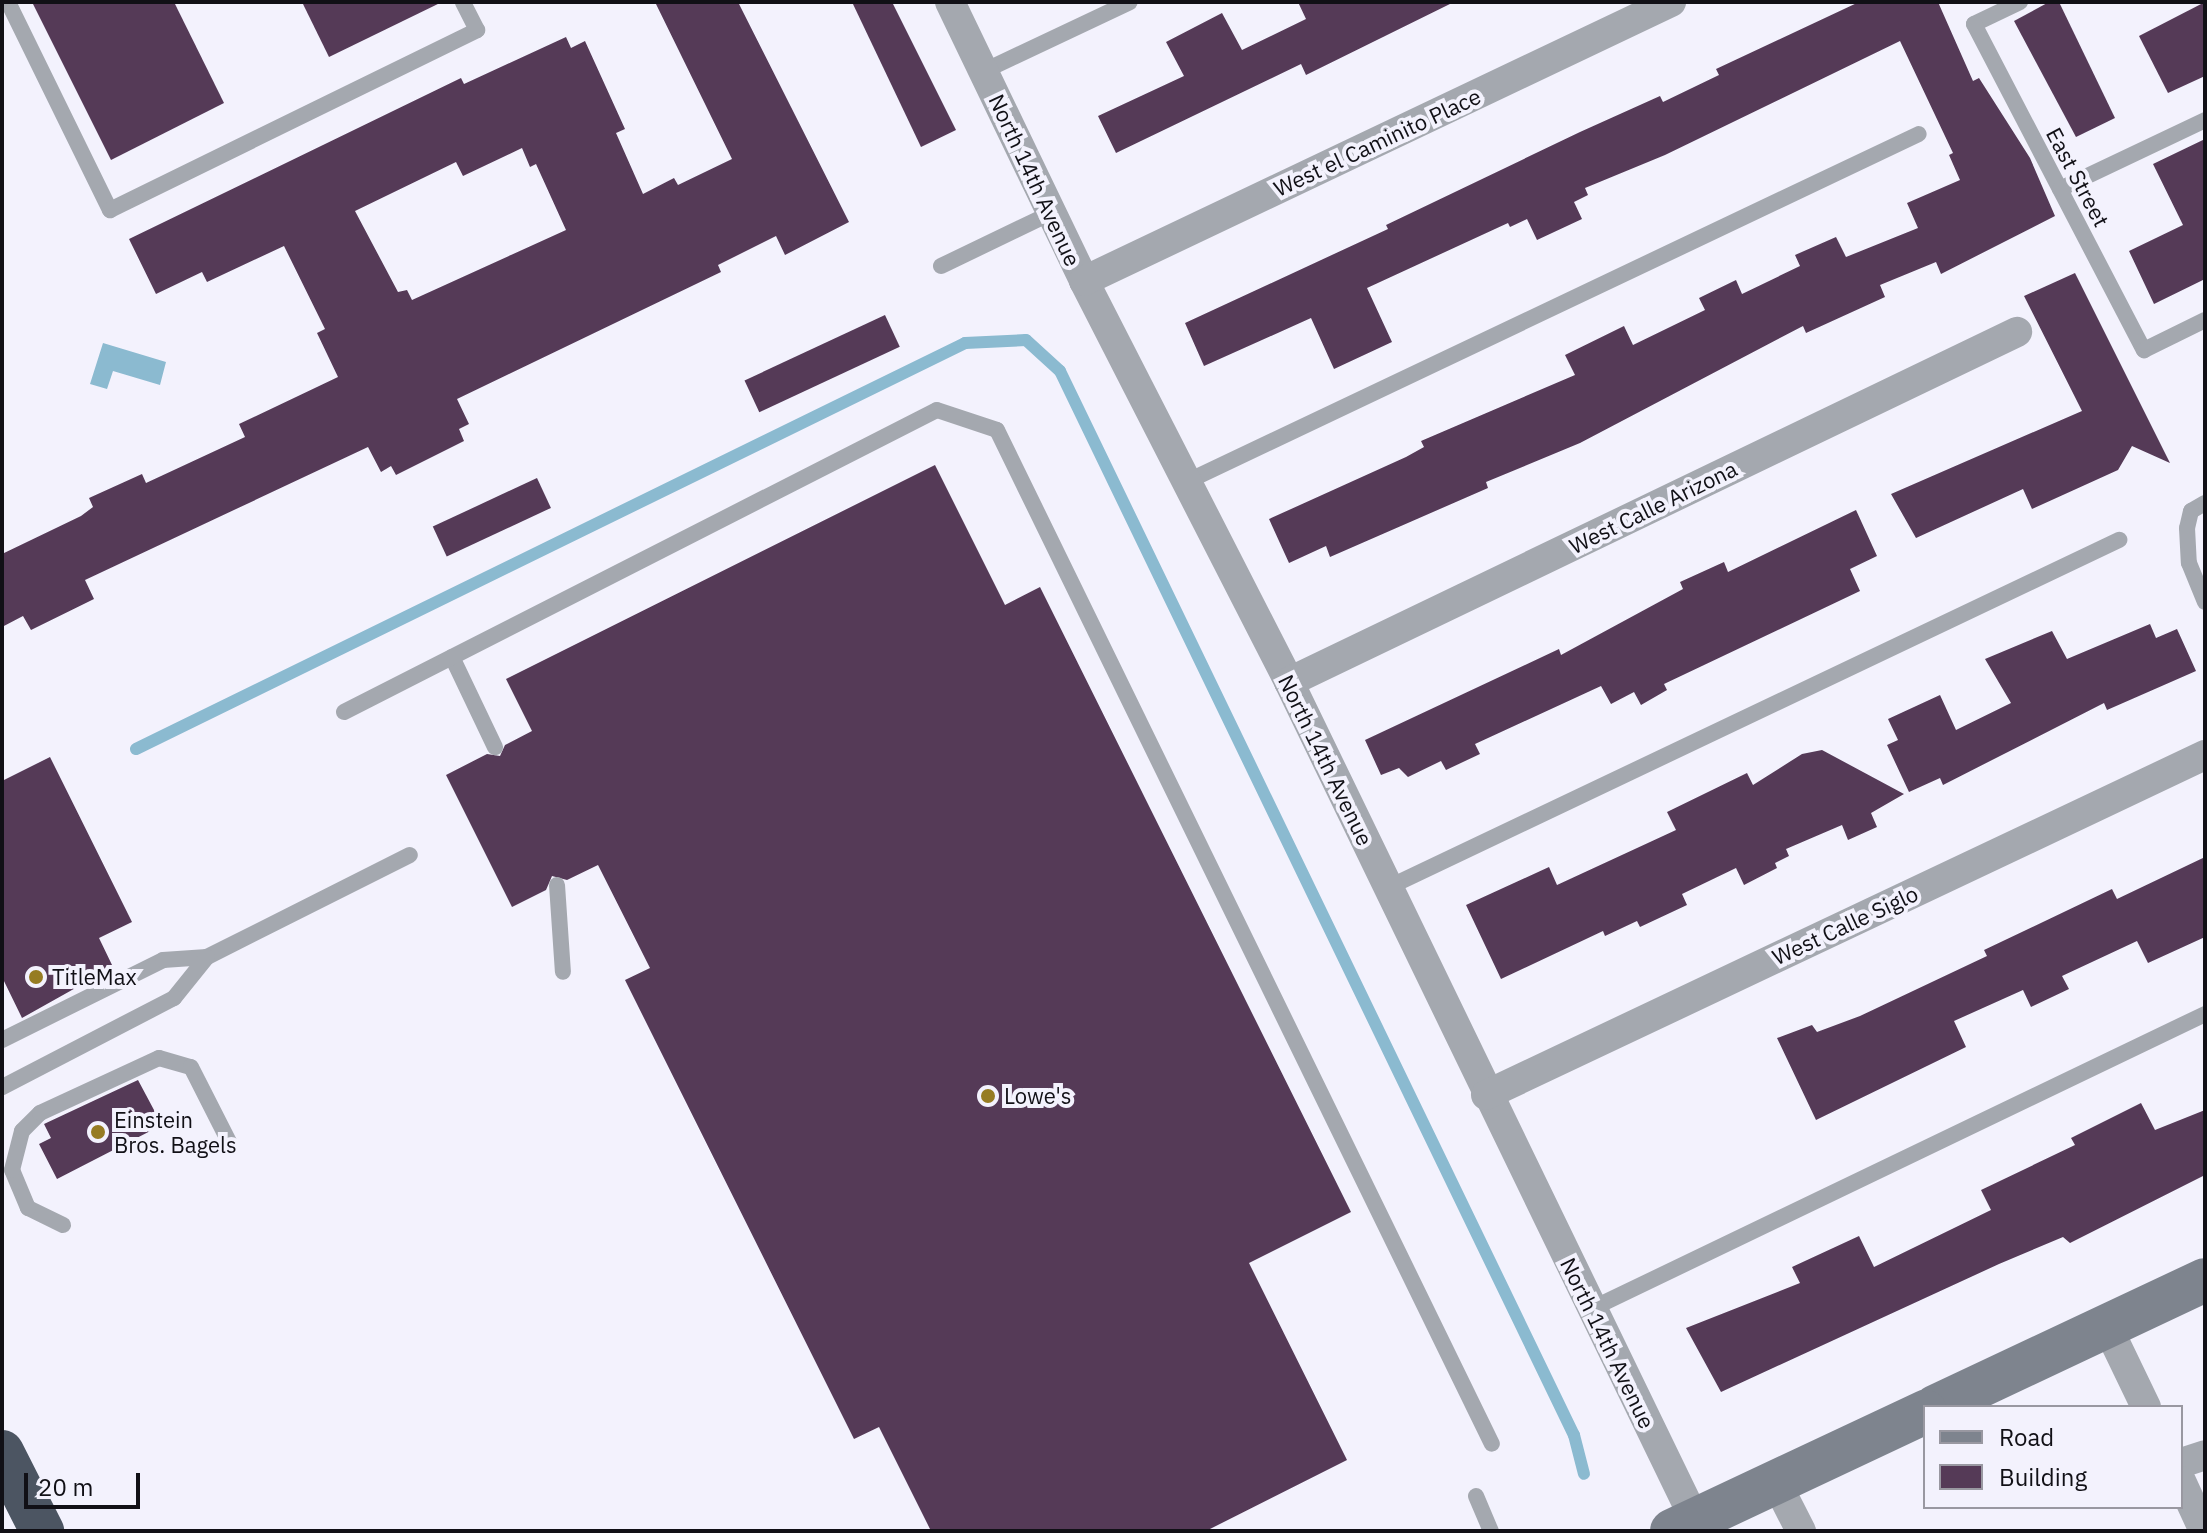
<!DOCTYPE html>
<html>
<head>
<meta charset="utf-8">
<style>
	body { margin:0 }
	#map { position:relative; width:2207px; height:1533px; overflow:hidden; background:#f3f2fd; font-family:"IBM Plex Sans",sans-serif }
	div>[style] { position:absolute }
	.water>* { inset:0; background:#8bbad0 }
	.stream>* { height:12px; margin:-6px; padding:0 6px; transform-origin:6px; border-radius:6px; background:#8bbad0 }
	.building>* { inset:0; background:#553a57; transform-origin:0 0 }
	.lane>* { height:16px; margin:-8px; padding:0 8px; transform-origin:8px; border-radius:8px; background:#a4a8af }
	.street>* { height:30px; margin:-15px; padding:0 15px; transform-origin:15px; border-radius:15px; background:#a4a8af }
	.secondary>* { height:44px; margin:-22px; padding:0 22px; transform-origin:22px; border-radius:22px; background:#7e848e }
	.highway>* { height:44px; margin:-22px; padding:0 22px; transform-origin:22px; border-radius:22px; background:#4c5562 }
	.dots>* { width:22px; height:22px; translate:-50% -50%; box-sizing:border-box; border:4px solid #f3f2fd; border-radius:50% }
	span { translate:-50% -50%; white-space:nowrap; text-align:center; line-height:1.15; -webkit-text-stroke:8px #f3f2fd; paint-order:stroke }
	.street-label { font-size:22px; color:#111016 }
	.poi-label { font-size:22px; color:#111016 }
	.left { translate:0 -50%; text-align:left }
	.frame { position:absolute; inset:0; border:4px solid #111016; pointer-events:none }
	.legend { position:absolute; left:1923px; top:1405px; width:260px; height:104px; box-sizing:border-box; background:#f3f2fd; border:2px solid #9998a1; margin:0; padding:10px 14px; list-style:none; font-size:24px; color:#111016 }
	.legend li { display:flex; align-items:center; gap:16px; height:40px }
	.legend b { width:40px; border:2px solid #9998a1 }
	.scale { position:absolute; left:24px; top:1473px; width:116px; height:36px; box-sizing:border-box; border:4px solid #111016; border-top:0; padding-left:10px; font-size:24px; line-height:28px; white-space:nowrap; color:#111016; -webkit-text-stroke:6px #f3f2fd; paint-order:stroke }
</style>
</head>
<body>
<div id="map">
	<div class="water">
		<div style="clip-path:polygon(103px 343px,166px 362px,160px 385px,113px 371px,107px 389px,90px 384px)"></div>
	</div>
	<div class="stream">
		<div style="left:136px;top:749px;width:923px;rotate:-26.09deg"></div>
		<div style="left:965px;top:343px;width:61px;rotate:-2.8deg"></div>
		<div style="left:1026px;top:340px;width:46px;rotate:42.4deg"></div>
		<div style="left:1060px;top:371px;width:1182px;rotate:64.22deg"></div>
		<div style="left:1574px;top:1435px;width:40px;rotate:75.6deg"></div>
	</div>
	<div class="building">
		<div style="clip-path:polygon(32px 2px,174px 2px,224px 103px,111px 160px)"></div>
		<div style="clip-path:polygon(302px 2px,442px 2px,329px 57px)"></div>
		<div style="clip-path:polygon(evenodd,655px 2px,738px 2px,849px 222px,785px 255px,776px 236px,718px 265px,721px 272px,457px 399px,469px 424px,459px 429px,464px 441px,396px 475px,391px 466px,381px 472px,368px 447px,85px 580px,94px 599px,31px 630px,23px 616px,2px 627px,2px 554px,81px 516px,93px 507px,89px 498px,142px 474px,146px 483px,245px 437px,239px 424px,338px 377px,317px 333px,325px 329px,284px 246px,207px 282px,202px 272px,156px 294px,129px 239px,461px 78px,464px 84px,566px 37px,571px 48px,585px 41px,625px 129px,616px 133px,643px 194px,674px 178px,678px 185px,732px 159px,655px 2px,522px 148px,530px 167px,536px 164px,566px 230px,412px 300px,407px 290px,398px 292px,355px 211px,456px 162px,463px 176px,522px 148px)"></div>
		<div style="clip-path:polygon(852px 2px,892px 2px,956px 130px,921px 147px)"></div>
		<div style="clip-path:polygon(1298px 2px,1454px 2px,1306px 75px,1301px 64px,1116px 153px,1098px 116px,1184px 76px,1166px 42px,1222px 13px,1242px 50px,1306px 19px)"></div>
		<div style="clip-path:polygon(1859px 2px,1938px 2px,1973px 81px,1979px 78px,2030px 158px,2055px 216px,1941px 274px,1936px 262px,1880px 285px,1885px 297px,1806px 333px,1803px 326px,1580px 443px,1486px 482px,1488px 488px,1330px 557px,1326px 546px,1289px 563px,1269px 519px,1406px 457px,1424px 447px,1421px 441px,1575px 375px,1565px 355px,1624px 326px,1633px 345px,1705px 310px,1699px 298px,1736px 280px,1742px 294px,1800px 266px,1795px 255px,1836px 237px,1846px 257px,1918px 228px,1907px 203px,1960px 180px,1949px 155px,1953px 153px,1900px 41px,1665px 155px,1585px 188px,1588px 195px,1574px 202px,1582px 219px,1537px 240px,1527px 219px,1510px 227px,1508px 223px,1367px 288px,1392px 342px,1334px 369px,1311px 318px,1204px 366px,1185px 323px,1388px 229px,1386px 225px,1580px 132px,1660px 96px,1663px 102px,1719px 75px,1716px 69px)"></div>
		<div style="clip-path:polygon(2049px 2px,2059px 2px,2115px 118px,2076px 137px,2014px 21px)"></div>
		<div style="clip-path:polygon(2205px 2px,2205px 76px,2168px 93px,2139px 36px)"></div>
		<div style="clip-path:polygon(2205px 139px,2205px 279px,2154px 304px,2129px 251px,2183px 225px,2153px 164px)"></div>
		<div style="clip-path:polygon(2075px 273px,2170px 463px,2132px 446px,2118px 470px,2032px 509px,2023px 489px,1916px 538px,1891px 494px,2082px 411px,2024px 296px)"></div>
		<div style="left:885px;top:315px;width:35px;height:155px;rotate:65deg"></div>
		<div style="clip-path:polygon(935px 465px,1005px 605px,1040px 587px,1351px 1212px,1249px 1263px,1347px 1460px,1206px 1531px,931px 1531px,879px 1427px,854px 1439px,625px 980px,650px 968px,598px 865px,567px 880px,552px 876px,546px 890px,512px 907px,446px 775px,487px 754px,500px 756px,505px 745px,532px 731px,506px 679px)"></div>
		<div style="left:537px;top:478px;width:33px;height:115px;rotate:65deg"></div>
		<div style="clip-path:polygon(1856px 510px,1877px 556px,1850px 569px,1860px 591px,1664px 684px,1667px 690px,1641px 705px,1634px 692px,1611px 704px,1601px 686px,1475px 744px,1480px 754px,1446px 770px,1441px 761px,1408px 777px,1399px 768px,1381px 775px,1365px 740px,1559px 649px,1561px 655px,1683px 589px,1680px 582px,1724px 562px,1728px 572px)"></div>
		<div style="clip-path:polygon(2150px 624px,2156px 638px,2177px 629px,2196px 671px,2107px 710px,2104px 703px,1943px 785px,1940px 778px,1909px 792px,1887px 745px,1898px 740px,1888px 719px,1940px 695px,1956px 730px,2011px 703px,1985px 659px,2052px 631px,2067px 659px)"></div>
		<div style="clip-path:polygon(1822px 750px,1904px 794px,1871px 813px,1877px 827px,1848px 840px,1842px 825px,1786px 849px,1789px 856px,1775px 863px,1777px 868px,1744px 885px,1736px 868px,1682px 894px,1687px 905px,1640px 927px,1637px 921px,1605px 936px,1603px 931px,1501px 979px,1466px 905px,1549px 867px,1557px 885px,1676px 830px,1667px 812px,1747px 773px,1753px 785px,1802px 754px)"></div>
		<div style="clip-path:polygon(50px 757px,132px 922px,99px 938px,113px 967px,22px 1018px,2px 977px,2px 781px)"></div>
		<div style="clip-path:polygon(2205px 857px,2205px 937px,2148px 963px,2137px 941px,2062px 976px,2069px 989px,2031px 1007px,2023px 990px,1954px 1021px,1966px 1047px,1816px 1120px,1777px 1038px,1812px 1025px,1817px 1032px,1860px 1016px,1987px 956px,1984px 950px,2112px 889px,2117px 899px)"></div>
		<div style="clip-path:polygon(138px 1080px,162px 1125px,57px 1179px,39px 1144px,51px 1138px,44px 1124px)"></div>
		<div style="clip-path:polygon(2141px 1103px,2155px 1130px,2205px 1110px,2205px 1175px,2070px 1243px,2063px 1237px,1999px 1264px,1721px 1392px,1686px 1328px,1800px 1283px,1792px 1267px,1859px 1236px,1874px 1267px,1991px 1210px,1981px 1190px,2075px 1145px,2071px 1138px)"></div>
	</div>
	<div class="lane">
		<div style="left:8px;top:2px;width:232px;rotate:63.9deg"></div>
		<div style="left:110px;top:210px;width:409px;rotate:-26.1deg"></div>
		<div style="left:477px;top:30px;width:31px;rotate:-117deg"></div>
		<div style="left:2020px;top:2px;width:51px;rotate:154.4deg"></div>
		<div style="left:1974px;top:24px;width:368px;rotate:62.5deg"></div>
		<div style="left:2144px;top:350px;width:68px;rotate:-26.2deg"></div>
		<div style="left:984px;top:71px;width:161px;rotate:-25.3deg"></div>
		<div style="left:2060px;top:189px;width:161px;rotate:-25.4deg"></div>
		<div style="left:941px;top:266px;width:122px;rotate:-25.7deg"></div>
		<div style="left:1186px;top:482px;width:811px;rotate:-25.4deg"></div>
		<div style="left:2205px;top:503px;width:16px;rotate:150deg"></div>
		<div style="left:2191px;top:511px;width:17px;rotate:103deg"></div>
		<div style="left:2187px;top:528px;width:35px;rotate:87deg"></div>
		<div style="left:2189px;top:563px;width:42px;rotate:67.7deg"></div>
		<div style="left:452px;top:657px;width:100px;rotate:64.5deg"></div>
		<div style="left:344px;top:712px;width:665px;rotate:-26.99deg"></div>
		<div style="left:937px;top:410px;width:63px;rotate:18.4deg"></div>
		<div style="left:997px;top:430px;width:1128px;rotate:63.98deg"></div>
		<div style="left:557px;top:885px;width:87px;rotate:86.1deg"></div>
		<div style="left:1387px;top:888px;width:811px;rotate:-25.43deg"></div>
		<div style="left:207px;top:957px;width:227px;rotate:-26.7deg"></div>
		<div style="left:2px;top:1040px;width:180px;rotate:-26.4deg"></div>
		<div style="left:163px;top:960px;width:44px;rotate:-3.9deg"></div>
		<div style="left:207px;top:957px;width:53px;rotate:128.8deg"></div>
		<div style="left:174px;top:998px;width:194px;rotate:152.6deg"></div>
		<div style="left:63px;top:1225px;width:39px;rotate:-154deg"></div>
		<div style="left:28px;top:1208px;width:41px;rotate:-112.8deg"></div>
		<div style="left:12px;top:1170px;width:40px;rotate:-75.6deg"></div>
		<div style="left:22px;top:1131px;width:25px;rotate:-45deg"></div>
		<div style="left:40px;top:1113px;width:131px;rotate:-24.8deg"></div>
		<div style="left:159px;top:1058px;width:33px;rotate:16deg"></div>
		<div style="left:191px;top:1067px;width:84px;rotate:63.1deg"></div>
		<div style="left:1591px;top:1309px;width:681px;rotate:-25.66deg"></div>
		<div style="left:1476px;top:1496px;width:38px;rotate:67deg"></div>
	</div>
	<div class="street">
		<div style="left:950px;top:2px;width:310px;rotate:64.3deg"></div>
		<div style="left:1084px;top:281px;width:450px;rotate:62.9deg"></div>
		<div style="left:1289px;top:682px;width:931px;rotate:64.15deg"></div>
		<div style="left:1084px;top:281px;width:650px;rotate:-25.42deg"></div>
		<div style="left:1289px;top:682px;width:808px;rotate:-25.68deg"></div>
		<div style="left:1486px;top:1095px;width:795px;rotate:-25.31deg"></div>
		<div style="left:2107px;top:1326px;width:90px;rotate:64.3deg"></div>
		<div style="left:2181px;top:1463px;width:25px;rotate:-18deg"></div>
		<div style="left:2181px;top:1481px;width:55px;rotate:65.3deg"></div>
		<div style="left:1776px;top:1482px;width:55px;rotate:63deg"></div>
	</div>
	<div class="secondary">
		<div style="left:1935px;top:1407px;width:298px;rotate:-25.2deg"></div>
		<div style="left:1672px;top:1531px;width:280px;rotate:-25.2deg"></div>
	</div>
	<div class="highway">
		<div style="left:2px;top:1452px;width:89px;rotate:63.1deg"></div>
	</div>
	<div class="dots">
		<div style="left:36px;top:977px;background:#967c23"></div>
		<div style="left:988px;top:1096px;background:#967c23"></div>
		<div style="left:98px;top:1132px;background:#967c23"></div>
	</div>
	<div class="street-label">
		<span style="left:1377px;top:142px;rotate:-25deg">West el Caminito Place</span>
		<span style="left:2078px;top:177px;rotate:62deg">East Street</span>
		<span style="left:1035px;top:180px;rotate:65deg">North 14th Avenue</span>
		<span style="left:1653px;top:507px;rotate:-26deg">West Calle Arizona</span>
		<span style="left:1326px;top:760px;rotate:64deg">North 14th Avenue</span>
		<span style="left:1845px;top:925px;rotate:-25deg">West Calle Siglo</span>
		<span style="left:1608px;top:1343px;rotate:64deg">North 14th Avenue</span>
	</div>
	<div class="poi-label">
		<span class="left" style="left:52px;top:977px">TitleMax</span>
		<span class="left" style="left:1004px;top:1096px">Lowe's</span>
		<span class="left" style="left:114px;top:1132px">Einstein<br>Bros. Bagels</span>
	</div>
	<div class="frame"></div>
	<ul class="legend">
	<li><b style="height:10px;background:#7e848e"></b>Road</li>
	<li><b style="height:22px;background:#553a57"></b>Building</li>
	</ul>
	<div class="scale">20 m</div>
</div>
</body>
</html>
